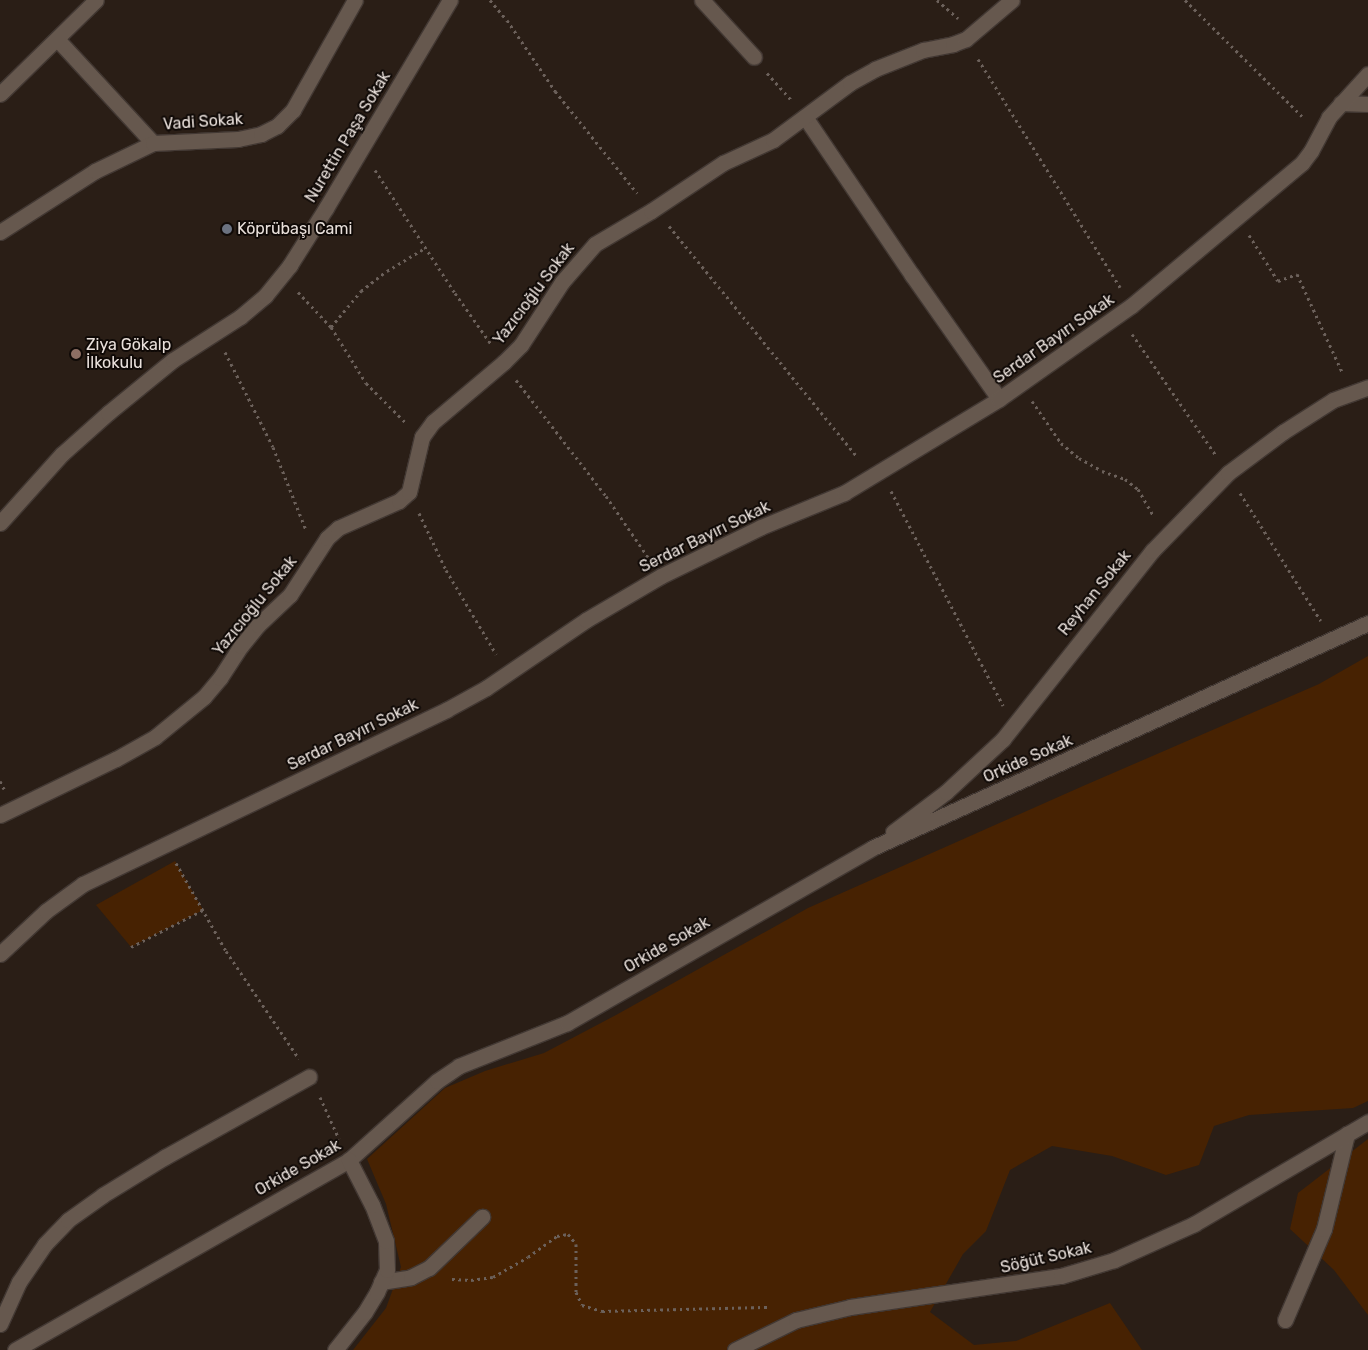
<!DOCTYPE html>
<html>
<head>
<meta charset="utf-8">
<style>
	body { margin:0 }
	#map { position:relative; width:1368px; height:1350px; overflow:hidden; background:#2a1e16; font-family:Rubik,sans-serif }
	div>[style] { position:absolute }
	.green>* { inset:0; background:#472202 }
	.path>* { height:3px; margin-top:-1.5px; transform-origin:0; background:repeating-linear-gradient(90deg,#6c615b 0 2.5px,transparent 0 6.5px) }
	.roads { filter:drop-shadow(1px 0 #423833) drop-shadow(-1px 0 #423833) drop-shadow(0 1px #423833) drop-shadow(0 -1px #423833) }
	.service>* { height:15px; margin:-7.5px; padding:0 7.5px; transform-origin:7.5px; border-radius:7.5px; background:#66584e }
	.minor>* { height:15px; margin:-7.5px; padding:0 7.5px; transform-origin:7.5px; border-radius:7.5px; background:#66584e }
	.tertiary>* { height:15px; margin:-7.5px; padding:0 7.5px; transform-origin:7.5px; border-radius:7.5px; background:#66584e }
	.dots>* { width:14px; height:14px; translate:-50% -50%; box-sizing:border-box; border:2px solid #0f0906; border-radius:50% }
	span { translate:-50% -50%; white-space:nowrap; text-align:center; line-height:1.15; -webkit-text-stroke:4px #0f0906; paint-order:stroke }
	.street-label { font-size:16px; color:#e9e0db }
	.poi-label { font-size:16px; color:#e9e0db }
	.left { translate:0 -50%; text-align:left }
</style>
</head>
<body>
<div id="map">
	<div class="green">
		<div style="clip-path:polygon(1368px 656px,1368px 1101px,1353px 1108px,1249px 1115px,1214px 1126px,1199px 1165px,1166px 1175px,1112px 1156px,1052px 1146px,1010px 1170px,986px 1231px,963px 1254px,930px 1312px,974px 1345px,1016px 1341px,1110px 1303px,1142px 1350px,353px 1350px,386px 1308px,401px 1267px,386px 1204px,367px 1159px,445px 1088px,485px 1071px,544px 1053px,616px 1015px,808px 908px,1083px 786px,1319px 684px)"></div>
		<div style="clip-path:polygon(175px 861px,203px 910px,131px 947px,96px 905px)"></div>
		<div style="clip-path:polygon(1368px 1139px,1368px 1315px,1334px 1270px,1290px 1229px,1298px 1193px)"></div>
	</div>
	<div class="path">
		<div style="left:490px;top:0;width:26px;rotate:50deg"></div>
		<div style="left:507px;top:20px;width:86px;rotate:55.9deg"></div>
		<div style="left:555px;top:91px;width:131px;rotate:51.2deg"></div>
		<div style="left:937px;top:0;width:28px;rotate:41deg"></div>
		<div style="left:1185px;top:0;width:166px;rotate:44.8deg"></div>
		<div style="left:978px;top:59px;width:269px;rotate:58.1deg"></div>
		<div style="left:767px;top:73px;width:36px;rotate:48deg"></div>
		<div style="left:375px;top:170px;width:147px;rotate:57deg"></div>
		<div style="left:455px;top:293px;width:62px;rotate:54.8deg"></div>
		<div style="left:669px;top:226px;width:299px;rotate:50.8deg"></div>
		<div style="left:1249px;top:235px;width:54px;rotate:57.8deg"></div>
		<div style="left:1278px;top:281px;width:20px;rotate:-20deg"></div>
		<div style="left:1297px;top:274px;width:110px;rotate:65.3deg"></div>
		<div style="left:298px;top:292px;width:48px;rotate:46.7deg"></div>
		<div style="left:331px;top:327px;width:66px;rotate:58deg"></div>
		<div style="left:366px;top:383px;width:57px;rotate:45deg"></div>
		<div style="left:331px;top:327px;width:47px;rotate:-50.2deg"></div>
		<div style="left:361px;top:291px;width:33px;rotate:-38deg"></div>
		<div style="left:387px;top:271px;width:44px;rotate:-31.2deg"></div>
		<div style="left:1132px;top:334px;width:146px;rotate:55.3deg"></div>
		<div style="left:225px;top:352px;width:106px;rotate:63.2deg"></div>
		<div style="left:273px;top:447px;width:89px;rotate:68.3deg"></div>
		<div style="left:516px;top:380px;width:147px;rotate:52.2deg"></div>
		<div style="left:606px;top:496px;width:74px;rotate:55.5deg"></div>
		<div style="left:1032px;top:401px;width:51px;rotate:55.4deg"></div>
		<div style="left:1061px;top:443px;width:23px;rotate:40deg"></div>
		<div style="left:1079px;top:458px;width:26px;rotate:29deg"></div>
		<div style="left:1102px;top:471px;width:24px;rotate:19deg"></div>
		<div style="left:1125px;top:479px;width:16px;rotate:38deg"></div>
		<div style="left:1138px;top:489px;width:32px;rotate:60deg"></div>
		<div style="left:891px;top:491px;width:242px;rotate:62.4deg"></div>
		<div style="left:1240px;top:493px;width:151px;rotate:57.7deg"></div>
		<div style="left:419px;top:513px;width:63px;rotate:64.7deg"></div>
		<div style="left:446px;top:570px;width:98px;rotate:59.2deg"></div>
		<div style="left:0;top:781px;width:9px;rotate:63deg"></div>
		<div style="left:176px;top:863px;width:101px;rotate:60.4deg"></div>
		<div style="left:226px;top:951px;width:130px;rotate:55.9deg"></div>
		<div style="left:131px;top:947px;width:81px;rotate:-27.2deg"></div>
		<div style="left:320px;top:1097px;width:46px;rotate:65.7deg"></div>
		<div style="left:452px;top:1279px;width:19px;rotate:3deg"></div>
		<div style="left:471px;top:1280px;width:22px;rotate:-8deg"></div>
		<div style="left:493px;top:1277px;width:40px;rotate:-29.7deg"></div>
		<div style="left:528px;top:1257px;width:36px;rotate:-36deg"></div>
		<div style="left:557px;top:1236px;width:11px;rotate:-10deg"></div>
		<div style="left:568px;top:1234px;width:13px;rotate:51deg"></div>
		<div style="left:576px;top:1244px;width:48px;rotate:90deg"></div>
		<div style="left:576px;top:1292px;width:14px;rotate:65deg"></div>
		<div style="left:582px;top:1305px;width:21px;rotate:17deg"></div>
		<div style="left:602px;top:1311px;width:167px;rotate:-1.4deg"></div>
	</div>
	<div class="roads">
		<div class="service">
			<div style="left:702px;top:0;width:77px;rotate:47.6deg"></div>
			<div style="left:805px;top:117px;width:191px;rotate:55.9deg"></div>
			<div style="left:912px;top:275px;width:151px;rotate:54.9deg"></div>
			<div style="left:381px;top:1282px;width:30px;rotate:-9deg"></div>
			<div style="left:411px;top:1277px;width:20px;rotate:-27deg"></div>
			<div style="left:429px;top:1268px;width:74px;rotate:-43.9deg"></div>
			<div style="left:1285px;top:1320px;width:99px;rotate:-66.8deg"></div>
			<div style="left:1324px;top:1229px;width:98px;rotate:-76.4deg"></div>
		</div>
		<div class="minor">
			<div style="left:57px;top:39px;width:142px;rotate:47.3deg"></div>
			<div style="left:0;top:94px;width:134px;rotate:-44.4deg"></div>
			<div style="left:1341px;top:103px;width:27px;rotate:2deg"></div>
			<div style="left:0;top:232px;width:113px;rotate:-32.7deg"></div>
			<div style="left:95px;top:171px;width:64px;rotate:-25.8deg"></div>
			<div style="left:153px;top:143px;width:85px;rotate:-2.7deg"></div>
			<div style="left:238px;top:139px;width:24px;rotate:-12deg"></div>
			<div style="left:261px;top:134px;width:18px;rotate:-27deg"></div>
			<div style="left:277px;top:126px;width:23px;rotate:-45deg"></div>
			<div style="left:293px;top:110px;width:126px;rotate:-60.6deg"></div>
			<div style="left:0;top:815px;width:129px;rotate:-25.8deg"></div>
			<div style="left:116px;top:759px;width:45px;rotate:-29.4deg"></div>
			<div style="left:155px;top:737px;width:63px;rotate:-39.2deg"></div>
			<div style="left:204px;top:697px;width:25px;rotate:-50deg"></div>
			<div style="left:220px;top:678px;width:38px;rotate:-57deg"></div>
			<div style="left:241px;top:646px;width:27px;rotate:-51deg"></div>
			<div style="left:258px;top:625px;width:44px;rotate:-43.2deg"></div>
			<div style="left:290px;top:595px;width:68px;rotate:-57deg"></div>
			<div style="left:327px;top:538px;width:15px;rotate:-42deg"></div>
			<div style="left:338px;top:528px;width:67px;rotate:-23.9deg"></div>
			<div style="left:399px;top:501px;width:13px;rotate:-42deg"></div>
			<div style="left:409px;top:492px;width:57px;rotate:-76.7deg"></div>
			<div style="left:422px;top:437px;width:19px;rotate:-54deg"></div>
			<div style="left:433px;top:422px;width:93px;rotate:-40.2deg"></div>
			<div style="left:504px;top:362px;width:24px;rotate:-45deg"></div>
			<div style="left:521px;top:345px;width:75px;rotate:-56.9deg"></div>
			<div style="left:562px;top:282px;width:50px;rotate:-49deg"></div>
			<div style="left:595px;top:244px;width:65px;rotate:-30.5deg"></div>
			<div style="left:651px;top:211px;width:87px;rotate:-33.7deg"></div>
			<div style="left:723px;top:163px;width:55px;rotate:-24.7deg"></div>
			<div style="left:773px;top:140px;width:96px;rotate:-36.5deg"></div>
			<div style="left:850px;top:83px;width:29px;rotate:-29deg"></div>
			<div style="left:875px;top:69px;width:52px;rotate:-21.6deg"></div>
			<div style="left:923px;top:50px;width:31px;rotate:-11deg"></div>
			<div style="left:953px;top:44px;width:14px;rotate:-21deg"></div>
			<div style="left:966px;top:39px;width:60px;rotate:-40.3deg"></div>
			<div style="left:893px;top:832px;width:66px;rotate:-37deg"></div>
			<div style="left:946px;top:792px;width:78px;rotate:-42.9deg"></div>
			<div style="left:1003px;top:739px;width:240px;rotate:-51.6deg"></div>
			<div style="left:1152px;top:551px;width:109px;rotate:-45.7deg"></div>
			<div style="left:1228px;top:473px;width:69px;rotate:-36.7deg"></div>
			<div style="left:1283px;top:432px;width:59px;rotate:-32.6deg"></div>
			<div style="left:1333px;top:400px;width:37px;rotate:-20deg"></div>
			<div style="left:0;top:954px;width:63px;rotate:-43.1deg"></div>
			<div style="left:46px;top:911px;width:46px;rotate:-36.1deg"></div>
			<div style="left:83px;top:884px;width:403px;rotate:-25.6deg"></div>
			<div style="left:446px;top:710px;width:46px;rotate:-28.8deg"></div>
			<div style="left:486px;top:688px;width:121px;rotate:-34.2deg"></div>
			<div style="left:586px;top:620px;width:87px;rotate:-30.4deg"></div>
			<div style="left:661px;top:576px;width:111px;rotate:-26.1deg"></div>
			<div style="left:761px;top:527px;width:90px;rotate:-22.3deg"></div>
			<div style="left:844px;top:493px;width:181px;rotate:-31.2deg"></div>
			<div style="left:999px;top:399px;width:161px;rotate:-35.2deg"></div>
			<div style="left:1131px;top:306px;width:223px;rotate:-39.9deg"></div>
			<div style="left:1302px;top:163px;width:15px;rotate:-53deg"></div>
			<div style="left:1311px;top:151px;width:38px;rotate:-62deg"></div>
			<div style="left:1329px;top:117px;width:58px;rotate:-47.8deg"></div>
			<div style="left:0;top:1324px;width:46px;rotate:-65.7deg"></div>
			<div style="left:19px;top:1282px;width:46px;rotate:-55.6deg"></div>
			<div style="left:45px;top:1244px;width:33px;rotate:-46deg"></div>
			<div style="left:68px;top:1220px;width:43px;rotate:-35.5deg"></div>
			<div style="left:103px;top:1195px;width:73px;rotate:-31.5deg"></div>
			<div style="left:165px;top:1157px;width:165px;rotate:-29.1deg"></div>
			<div style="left:15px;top:1350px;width:384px;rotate:-29.6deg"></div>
			<div style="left:349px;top:1160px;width:118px;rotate:-41.9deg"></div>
			<div style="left:437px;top:1081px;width:27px;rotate:-34deg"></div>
			<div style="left:459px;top:1066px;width:116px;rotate:-21.7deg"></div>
			<div style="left:567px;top:1023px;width:352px;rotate:-29.8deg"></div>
			<div style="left:872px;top:848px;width:545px;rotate:-24.4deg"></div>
			<div style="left:335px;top:1350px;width:48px;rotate:-51.7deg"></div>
			<div style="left:365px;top:1312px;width:23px;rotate:-59deg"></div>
			<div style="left:377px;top:1292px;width:24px;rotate:-66deg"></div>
			<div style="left:387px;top:1270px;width:29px;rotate:-92deg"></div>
			<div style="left:386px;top:1241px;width:39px;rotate:-111deg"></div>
			<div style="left:372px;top:1205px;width:51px;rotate:-117.1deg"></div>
			<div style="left:735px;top:1350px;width:68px;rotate:-26.2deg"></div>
			<div style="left:796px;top:1320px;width:56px;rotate:-13.5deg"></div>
			<div style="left:850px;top:1307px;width:213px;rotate:-8.4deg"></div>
			<div style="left:1061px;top:1276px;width:55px;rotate:-16.8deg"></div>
			<div style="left:1114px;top:1260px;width:88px;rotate:-24.2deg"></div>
			<div style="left:1194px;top:1224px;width:202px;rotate:-30.4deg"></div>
		</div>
		<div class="tertiary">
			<div style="left:0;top:523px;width:93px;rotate:-48.1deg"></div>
			<div style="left:62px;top:454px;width:62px;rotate:-41.7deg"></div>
			<div style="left:108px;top:413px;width:84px;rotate:-39.2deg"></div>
			<div style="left:173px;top:360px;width:80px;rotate:-32.7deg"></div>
			<div style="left:240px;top:317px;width:33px;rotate:-40deg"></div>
			<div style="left:265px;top:296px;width:40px;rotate:-51deg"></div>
			<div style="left:290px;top:265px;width:67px;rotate:-57.7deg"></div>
			<div style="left:326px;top:208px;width:242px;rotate:-59.2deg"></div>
		</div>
	</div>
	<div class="dots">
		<div style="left:227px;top:229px;background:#6b7280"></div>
		<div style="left:76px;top:354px;background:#8d6e63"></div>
	</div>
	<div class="street-label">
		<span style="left:203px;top:122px;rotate:-4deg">Vadi Sokak</span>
		<span style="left:348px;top:137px;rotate:-59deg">Nurettin Paşa Sokak</span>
		<span style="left:534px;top:294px;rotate:-53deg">Yazıcıoğlu Sokak</span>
		<span style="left:1054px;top:339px;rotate:-35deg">Serdar Bayırı Sokak</span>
		<span style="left:705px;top:537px;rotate:-26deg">Serdar Bayırı Sokak</span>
		<span style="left:1095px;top:593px;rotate:-51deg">Reyhan Sokak</span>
		<span style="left:255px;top:606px;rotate:-51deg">Yazıcıoğlu Sokak</span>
		<span style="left:353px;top:735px;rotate:-26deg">Serdar Bayırı Sokak</span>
		<span style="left:1028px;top:759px;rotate:-24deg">Orkide Sokak</span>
		<span style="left:667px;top:945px;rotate:-30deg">Orkide Sokak</span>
		<span style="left:298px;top:1168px;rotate:-30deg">Orkide Sokak</span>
		<span style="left:1046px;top:1258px;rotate:-13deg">Söğüt Sokak</span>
	</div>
	<div class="poi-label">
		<span class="left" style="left:237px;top:229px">Köprübaşı Cami</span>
		<span class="left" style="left:86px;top:354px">Ziya Gökalp<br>İlkokulu</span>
	</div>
</div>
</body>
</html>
